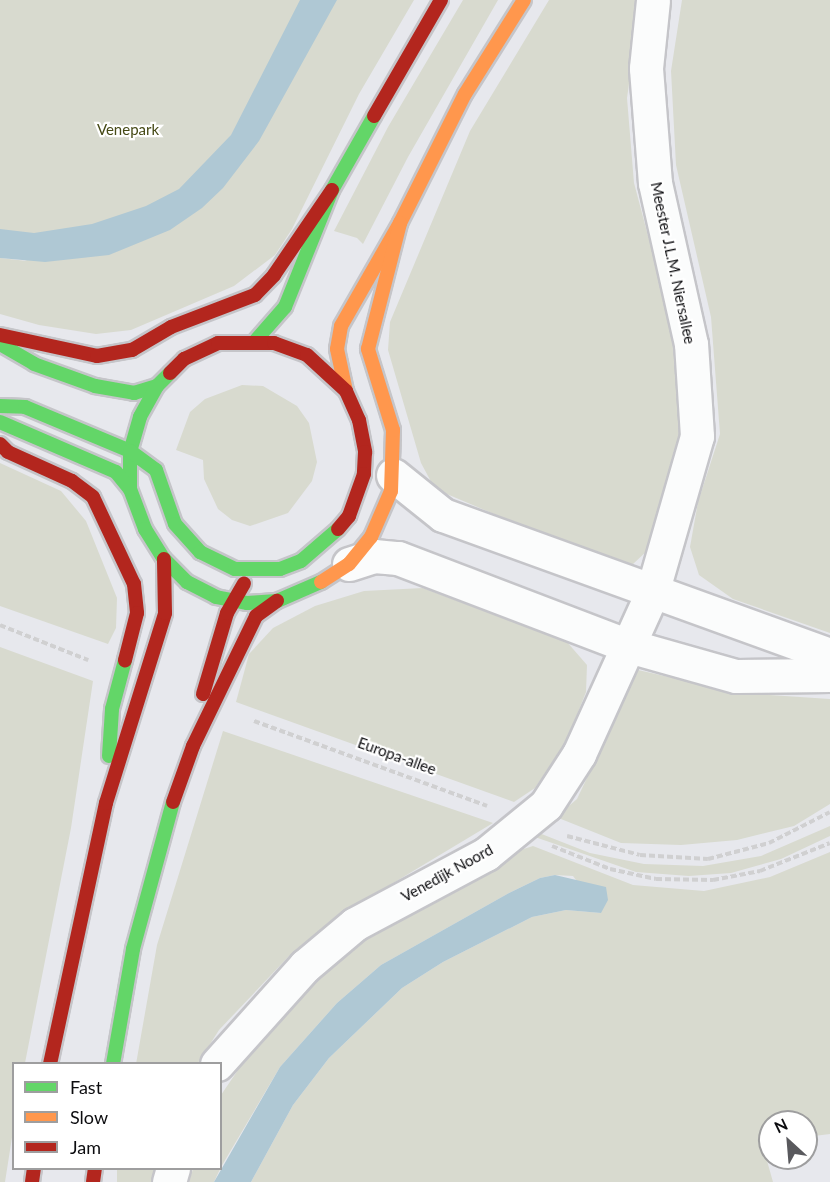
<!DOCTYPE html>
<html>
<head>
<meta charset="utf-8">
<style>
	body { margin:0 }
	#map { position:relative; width:830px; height:1182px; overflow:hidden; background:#e7e8ed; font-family:Lato,sans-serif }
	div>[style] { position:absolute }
	.green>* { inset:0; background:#d8dacf; transform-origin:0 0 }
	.water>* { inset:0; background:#afc8d4 }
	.path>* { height:4px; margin-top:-2px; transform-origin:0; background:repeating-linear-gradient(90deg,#d0d0d1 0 6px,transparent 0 9px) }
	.roads { filter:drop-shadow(2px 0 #c5c5c9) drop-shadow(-2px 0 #c5c5c9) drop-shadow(0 2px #c5c5c9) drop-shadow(0 -2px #c5c5c9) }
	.street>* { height:33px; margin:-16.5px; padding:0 16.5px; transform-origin:16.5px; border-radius:16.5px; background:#fbfcfc }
	.fast>* { height:14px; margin:-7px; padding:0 7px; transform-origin:7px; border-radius:7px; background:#63d668 }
	.slow>* { height:14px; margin:-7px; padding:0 7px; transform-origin:7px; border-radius:7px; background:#ff974d }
	.jam>* { height:14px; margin:-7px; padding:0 7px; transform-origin:7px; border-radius:7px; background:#b3261e }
	span { translate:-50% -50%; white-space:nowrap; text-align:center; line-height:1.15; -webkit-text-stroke:4.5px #fff; paint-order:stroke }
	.park-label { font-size:15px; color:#464a16 }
	.street-label { font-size:15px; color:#0c0c0f }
	.legend { position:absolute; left:12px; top:1062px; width:210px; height:108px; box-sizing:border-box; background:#fff; border:2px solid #9e9e9f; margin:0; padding:8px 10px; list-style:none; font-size:18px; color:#0c0c0f }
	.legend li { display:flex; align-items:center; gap:12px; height:30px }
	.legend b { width:30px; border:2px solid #9e9e9f }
	.north { position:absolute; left:758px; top:1110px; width:60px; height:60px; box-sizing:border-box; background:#fff; border:2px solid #9e9e9f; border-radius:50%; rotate:334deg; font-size:16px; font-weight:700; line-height:24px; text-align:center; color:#0c0c0f }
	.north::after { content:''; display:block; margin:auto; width:21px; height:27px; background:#59595d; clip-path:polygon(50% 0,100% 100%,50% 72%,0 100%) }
</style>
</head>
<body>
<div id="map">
	<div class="green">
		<div style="clip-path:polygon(0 0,414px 0,359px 94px,292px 229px,275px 255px,234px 286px,131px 330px,96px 334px,39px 325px,0 314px,0 258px,27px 261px,0 248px)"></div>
		<div style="clip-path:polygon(463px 0,498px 0,408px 157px,363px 244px,357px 238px,334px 231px,388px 127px)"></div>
		<div style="clip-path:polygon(549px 0,641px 0,627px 98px,634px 183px,675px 337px,679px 436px,649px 549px,632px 565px,600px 559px,435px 489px,421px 463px,388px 350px,390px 322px,470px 131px)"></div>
		<div style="clip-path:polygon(682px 0,830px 0,830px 633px,733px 599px,699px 575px,690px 547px,698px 502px,720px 434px,711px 317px,676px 165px,671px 71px)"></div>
		<div style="clip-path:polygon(242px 385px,263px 386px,297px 406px,309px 423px,317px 462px,312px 481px,288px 513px,250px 526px,232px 520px,218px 509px,204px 479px,203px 460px,176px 450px,190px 412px,205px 399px)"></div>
		<div style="clip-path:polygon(0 463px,61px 491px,86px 521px,117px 598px,116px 628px,108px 644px,0 606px)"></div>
		<div style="clip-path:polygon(423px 588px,567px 642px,587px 665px,586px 692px,567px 740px,535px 788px,514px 802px,236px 702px,249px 654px,273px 628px,315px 606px,364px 591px)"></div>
		<div style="clip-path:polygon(0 647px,93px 681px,71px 828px,25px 1063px,14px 1064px,13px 1131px,5px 1182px,0 1182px)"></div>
		<div style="clip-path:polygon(638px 670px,739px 693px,830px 699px,830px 804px,794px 826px,737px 840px,681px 845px,621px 843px,556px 817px,577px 799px)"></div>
		<div style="clip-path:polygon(223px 731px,493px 823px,340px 915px,290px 955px,219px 1030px,198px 1063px,136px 1064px,157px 945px)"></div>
		<div style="clip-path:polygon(830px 826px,830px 836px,781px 859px,731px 873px,689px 876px,636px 872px,532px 836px,539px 833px,590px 853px,644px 864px,703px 866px,761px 856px)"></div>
		<div style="clip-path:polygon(533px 846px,633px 885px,704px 891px,770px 877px,830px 852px,830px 1134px,806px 1137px,806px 1122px,770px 1122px,770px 1141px,762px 1143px,773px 1182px,251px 1182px,293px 1105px,329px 1058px,402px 988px,443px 962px,532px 917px,566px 910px,601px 913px,573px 876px,555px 875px,540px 878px,509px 893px,381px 965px,337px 1003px,280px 1067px,221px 1167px,221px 1095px,272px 1020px,329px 965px,403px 913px,511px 853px)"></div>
		<div style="left:117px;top:1169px;width:39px;height:13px"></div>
		<div style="clip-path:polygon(193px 1169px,220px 1169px,214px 1182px,189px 1182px)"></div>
	</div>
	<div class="water">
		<div style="clip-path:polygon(300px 0,337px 0,259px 141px,223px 188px,202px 208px,170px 230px,109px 255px,45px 262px,0 258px,0 229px,34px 233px,92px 224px,146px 206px,179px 189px,231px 135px)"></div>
		<div style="clip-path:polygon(555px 875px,606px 887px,608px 900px,601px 913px,566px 910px,532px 917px,443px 962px,402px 988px,329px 1058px,293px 1105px,251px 1182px,214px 1182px,280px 1067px,337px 1003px,381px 965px,509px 893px,540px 878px)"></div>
	</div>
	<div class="path">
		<div style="left:0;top:625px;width:95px;rotate:21.7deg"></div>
		<div style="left:254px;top:721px;width:248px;rotate:20deg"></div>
		<div style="left:567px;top:836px;width:75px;rotate:14.6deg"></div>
		<div style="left:640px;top:855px;width:68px;rotate:3.4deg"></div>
		<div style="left:708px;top:859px;width:63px;rotate:-14.7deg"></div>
		<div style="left:769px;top:843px;width:68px;rotate:-26.9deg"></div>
		<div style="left:552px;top:846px;width:62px;rotate:21.6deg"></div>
		<div style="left:610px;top:869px;width:47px;rotate:12.3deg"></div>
		<div style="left:656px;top:879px;width:57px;rotate:1deg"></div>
		<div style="left:713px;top:880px;width:48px;rotate:-10.8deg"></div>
		<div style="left:760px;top:871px;width:75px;rotate:-21.8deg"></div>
	</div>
	<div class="roads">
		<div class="street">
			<div style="left:393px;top:475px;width:64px;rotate:38.7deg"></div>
			<div style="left:443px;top:515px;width:412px;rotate:19.9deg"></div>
			<div style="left:349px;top:564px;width:26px;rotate:-18deg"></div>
			<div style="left:374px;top:556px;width:24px;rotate:5deg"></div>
			<div style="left:398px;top:558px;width:247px;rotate:20.9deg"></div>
			<div style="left:629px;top:646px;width:111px;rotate:15.7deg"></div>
			<div style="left:736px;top:676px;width:94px;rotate:-0.6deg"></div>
			<div style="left:217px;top:1064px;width:132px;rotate:-48.1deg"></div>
			<div style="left:305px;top:966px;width:65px;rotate:-40deg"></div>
			<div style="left:355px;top:924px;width:149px;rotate:-28.1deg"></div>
			<div style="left:486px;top:854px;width:77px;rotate:-39.2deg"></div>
			<div style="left:546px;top:805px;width:61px;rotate:-57.1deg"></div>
			<div style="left:579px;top:754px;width:177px;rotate:-65.6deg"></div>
			<div style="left:652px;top:593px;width:163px;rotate:-74deg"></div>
			<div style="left:697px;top:436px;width:92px;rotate:-93.7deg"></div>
			<div style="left:691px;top:344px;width:165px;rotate:-102.6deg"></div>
			<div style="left:655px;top:183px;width:115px;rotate:-94.5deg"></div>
			<div style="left:646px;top:68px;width:68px;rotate:-84.1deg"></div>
			<div style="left:169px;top:1182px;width:15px;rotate:-74deg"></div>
		</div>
		<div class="fast">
			<div style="left:256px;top:340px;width:44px;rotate:-48.7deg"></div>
			<div style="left:285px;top:307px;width:126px;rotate:-68.1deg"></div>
			<div style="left:332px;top:190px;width:85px;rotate:-60.4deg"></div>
			<div style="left:0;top:344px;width:39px;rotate:30deg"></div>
			<div style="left:34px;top:364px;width:65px;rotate:19.8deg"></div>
			<div style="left:95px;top:386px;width:40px;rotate:10deg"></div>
			<div style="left:134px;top:393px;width:24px;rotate:-17deg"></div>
			<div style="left:170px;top:373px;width:18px;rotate:135deg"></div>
			<div style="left:157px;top:386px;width:35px;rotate:119deg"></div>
			<div style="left:140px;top:417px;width:35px;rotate:106deg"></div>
			<div style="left:130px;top:451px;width:38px;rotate:90deg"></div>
			<div style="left:130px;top:489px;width:43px;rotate:69.4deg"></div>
			<div style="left:145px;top:529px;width:36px;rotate:58deg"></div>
			<div style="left:164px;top:559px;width:33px;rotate:45deg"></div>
			<div style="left:187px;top:582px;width:33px;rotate:27deg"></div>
			<div style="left:216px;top:597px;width:32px;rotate:11deg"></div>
			<div style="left:247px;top:603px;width:30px;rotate:-4deg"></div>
			<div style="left:277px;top:601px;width:48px;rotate:-23.4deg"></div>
			<div style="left:0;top:406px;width:25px;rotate:2deg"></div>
			<div style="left:25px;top:407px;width:114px;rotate:22.7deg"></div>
			<div style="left:0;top:422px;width:126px;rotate:23.3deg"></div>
			<div style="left:116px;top:472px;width:22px;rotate:51deg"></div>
			<div style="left:130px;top:451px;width:32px;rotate:36deg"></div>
			<div style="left:156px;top:470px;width:57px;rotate:70.6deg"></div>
			<div style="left:175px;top:524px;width:38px;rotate:48deg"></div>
			<div style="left:200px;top:552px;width:39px;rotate:26deg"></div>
			<div style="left:235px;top:569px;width:45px"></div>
			<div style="left:280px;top:569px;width:22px;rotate:-21deg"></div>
			<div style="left:301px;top:561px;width:49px;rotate:-40.9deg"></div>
			<div style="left:109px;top:756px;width:47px;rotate:-86.3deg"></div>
			<div style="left:112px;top:709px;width:51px;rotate:-75.1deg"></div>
			<div style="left:113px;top:1064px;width:117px;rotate:-80.1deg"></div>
			<div style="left:133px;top:949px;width:152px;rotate:-74.8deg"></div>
		</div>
		<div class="slow">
			<div style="left:346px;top:391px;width:43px;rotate:-102.1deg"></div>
			<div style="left:337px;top:349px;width:23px;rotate:-80deg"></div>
			<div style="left:341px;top:326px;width:119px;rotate:-60.2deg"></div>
			<div style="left:400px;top:223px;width:144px;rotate:-63.3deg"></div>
			<div style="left:465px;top:94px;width:111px;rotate:-57.9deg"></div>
			<div style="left:321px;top:582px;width:33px;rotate:-33deg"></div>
			<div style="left:349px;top:564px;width:35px;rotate:-51deg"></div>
			<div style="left:371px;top:537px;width:50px;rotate:-66.5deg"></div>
			<div style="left:391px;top:491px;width:61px;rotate:-88.1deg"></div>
			<div style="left:393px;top:430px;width:85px;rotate:-107.2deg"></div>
			<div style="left:368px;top:349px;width:130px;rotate:-75.7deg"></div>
		</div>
		<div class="jam">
			<div style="left:374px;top:116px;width:134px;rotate:-60deg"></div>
			<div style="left:0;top:335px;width:99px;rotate:12.2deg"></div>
			<div style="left:97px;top:356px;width:36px;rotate:-10deg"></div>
			<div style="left:132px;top:350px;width:45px;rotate:-30.5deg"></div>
			<div style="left:171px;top:327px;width:90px;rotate:-20.9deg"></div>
			<div style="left:255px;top:295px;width:28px;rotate:-46deg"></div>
			<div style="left:274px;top:275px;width:103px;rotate:-55.7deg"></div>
			<div style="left:170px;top:373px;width:20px;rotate:-45deg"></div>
			<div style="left:184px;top:359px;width:38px;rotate:-25deg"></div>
			<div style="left:218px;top:343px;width:56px"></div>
			<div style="left:274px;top:343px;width:35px;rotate:20deg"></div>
			<div style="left:307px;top:355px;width:53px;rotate:42.7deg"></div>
			<div style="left:346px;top:391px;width:32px;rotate:66deg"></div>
			<div style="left:359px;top:420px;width:33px;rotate:79deg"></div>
			<div style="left:365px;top:452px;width:22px;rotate:93deg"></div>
			<div style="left:364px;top:474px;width:45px;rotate:109.7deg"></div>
			<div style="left:349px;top:516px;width:17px;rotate:130deg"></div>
			<div style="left:0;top:444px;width:11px;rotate:45deg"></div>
			<div style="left:8px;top:452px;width:70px;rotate:24.4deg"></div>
			<div style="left:72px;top:481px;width:26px;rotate:37deg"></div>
			<div style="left:93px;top:497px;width:96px;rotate:64.8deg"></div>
			<div style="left:134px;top:584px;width:29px;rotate:84deg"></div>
			<div style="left:137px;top:613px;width:49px;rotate:104.3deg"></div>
			<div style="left:203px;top:694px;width:84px;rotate:-73.5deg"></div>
			<div style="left:227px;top:613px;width:34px;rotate:-60deg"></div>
			<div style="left:173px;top:802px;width:59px;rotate:-70.3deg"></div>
			<div style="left:193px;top:746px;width:144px;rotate:-64.1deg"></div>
			<div style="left:256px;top:616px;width:26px;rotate:-36deg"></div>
			<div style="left:50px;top:1064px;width:267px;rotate:-77.9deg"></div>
			<div style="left:106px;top:803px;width:199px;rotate:-72.7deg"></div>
			<div style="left:165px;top:613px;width:54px;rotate:-91.1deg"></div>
			<div style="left:32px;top:1182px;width:14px;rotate:-82deg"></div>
			<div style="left:93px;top:1182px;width:14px;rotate:-82deg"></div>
		</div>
	</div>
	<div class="park-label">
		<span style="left:128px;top:130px">Venepark</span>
	</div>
	<div class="street-label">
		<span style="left:673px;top:263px;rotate:78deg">Meester J.L.M. Niersallee</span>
		<span style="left:397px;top:756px;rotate:20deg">Europa-allee</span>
		<span style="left:447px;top:873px;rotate:-29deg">Venedijk Noord</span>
	</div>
	<ul class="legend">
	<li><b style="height:8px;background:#63d668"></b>Fast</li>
	<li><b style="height:8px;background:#ff974d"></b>Slow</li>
	<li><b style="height:8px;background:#b3261e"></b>Jam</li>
	</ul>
	<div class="north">N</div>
</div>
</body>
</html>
